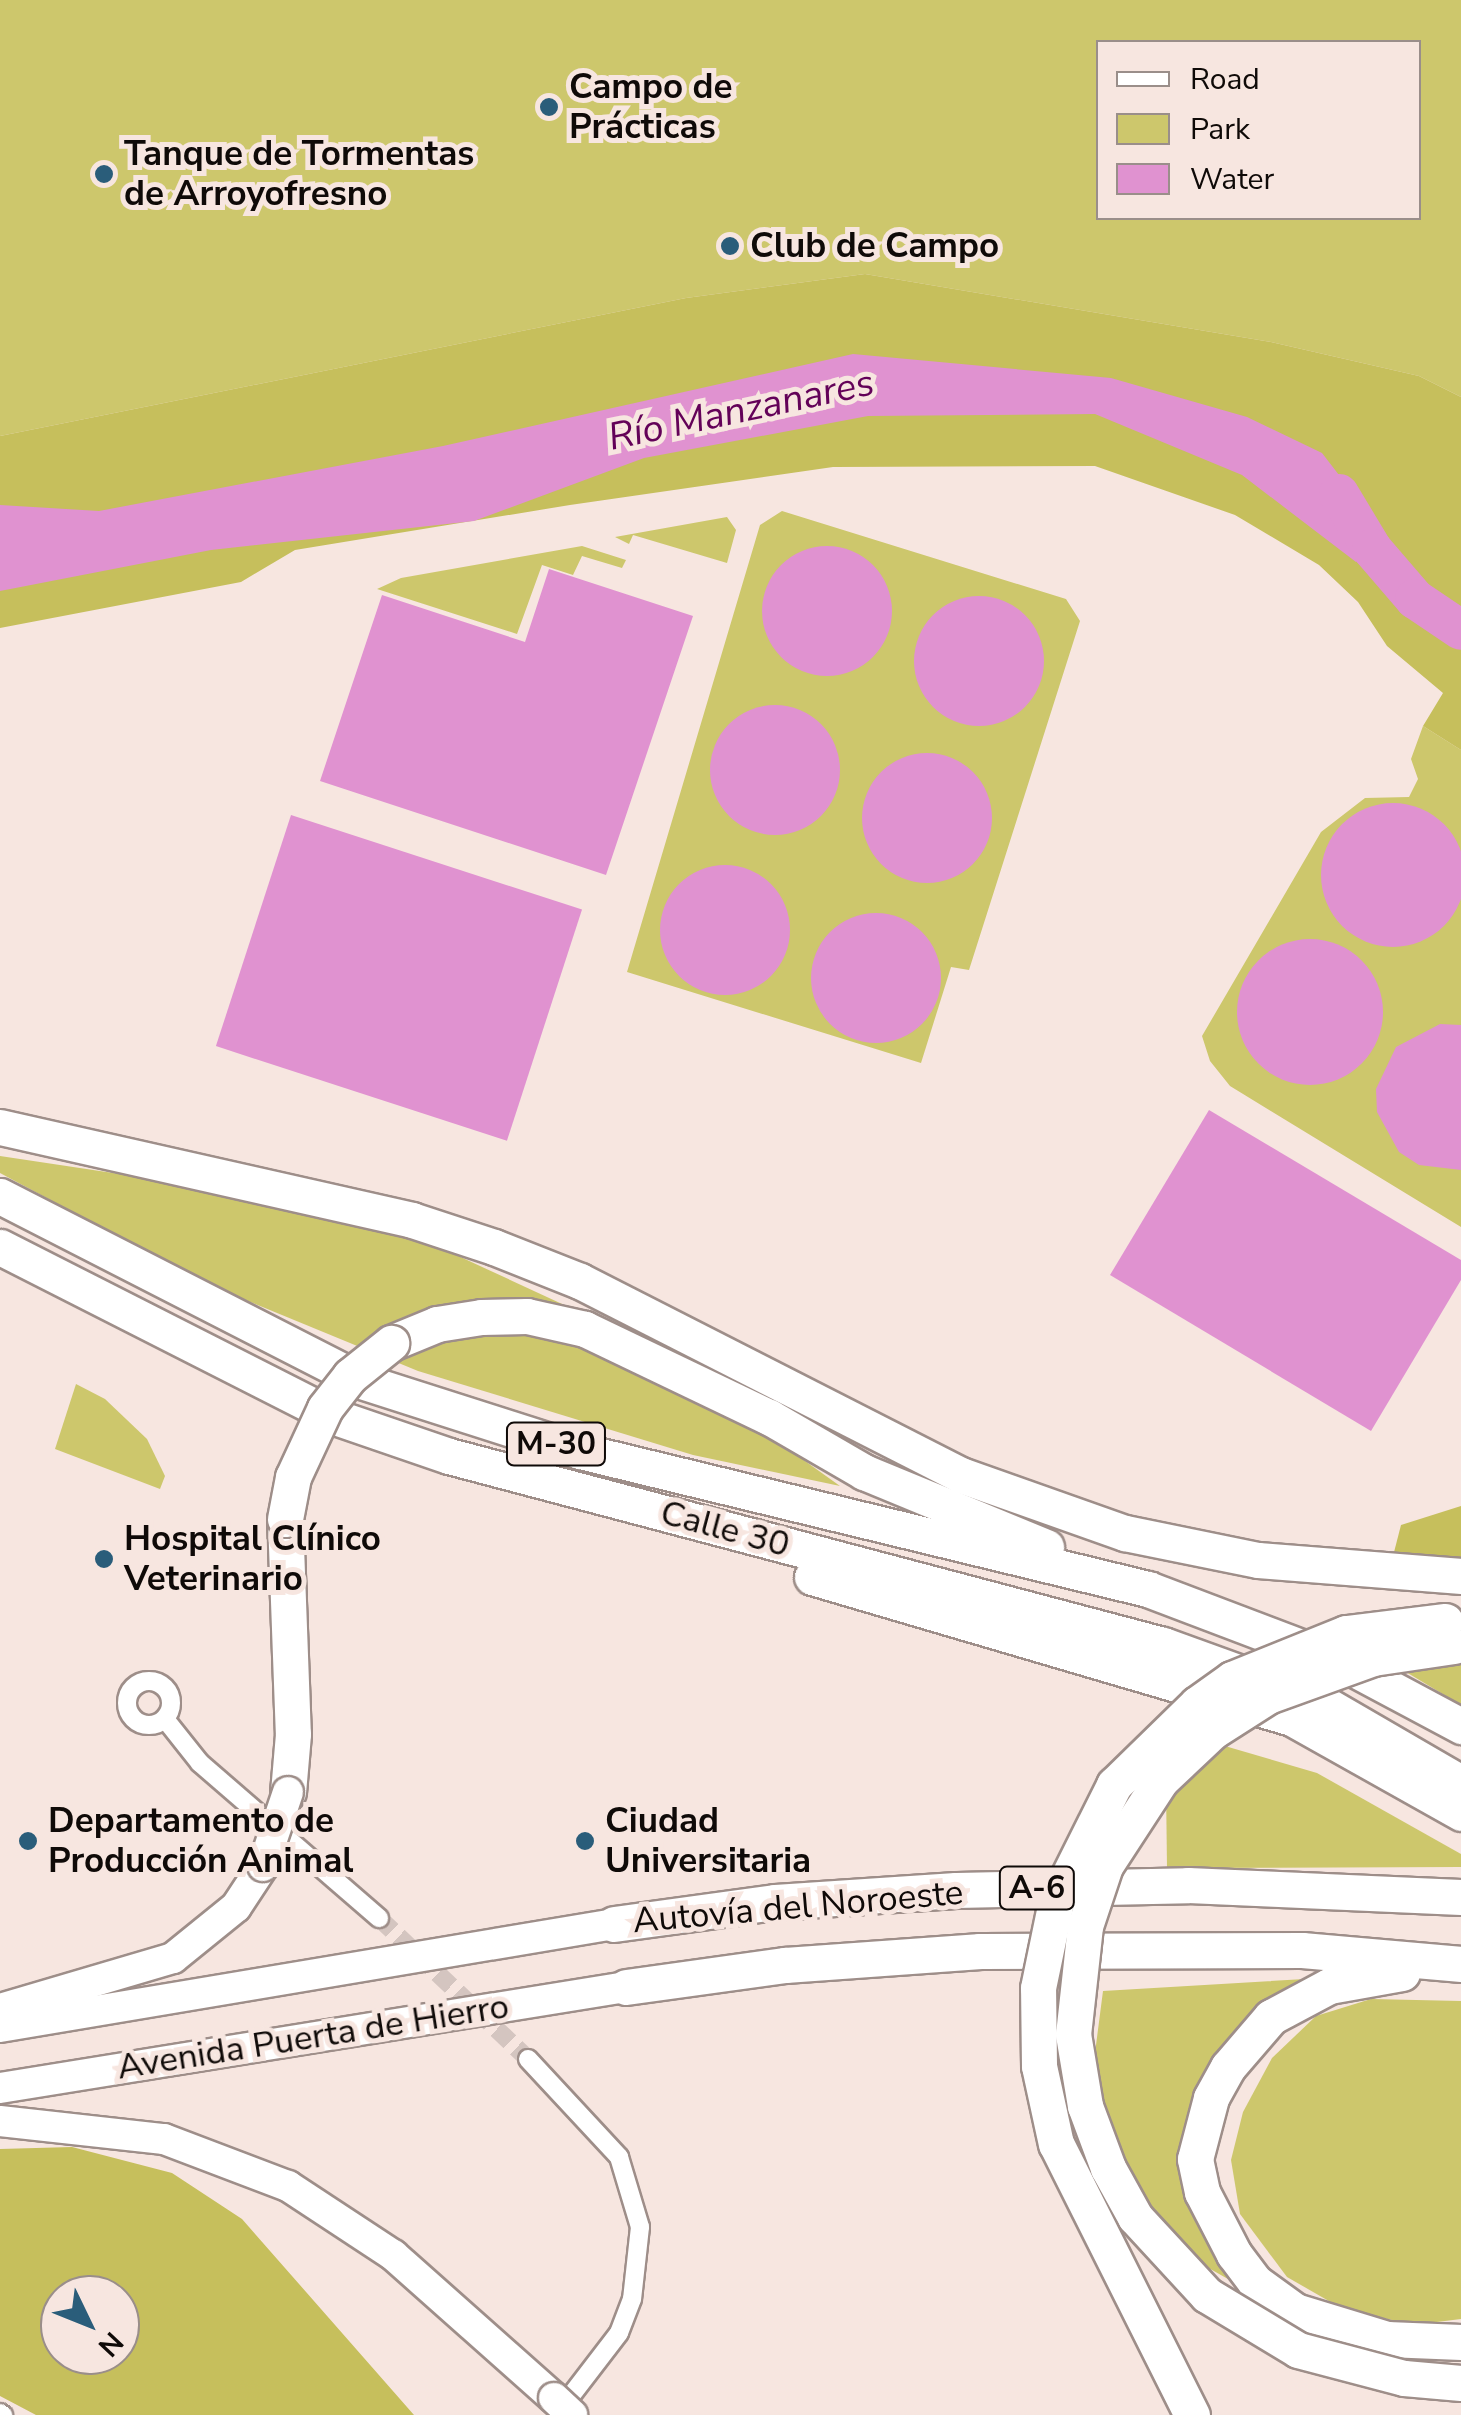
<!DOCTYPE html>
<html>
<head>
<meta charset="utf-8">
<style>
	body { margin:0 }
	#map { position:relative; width:1461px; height:2415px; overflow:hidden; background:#f7e6e0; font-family:"Nunito Sans",sans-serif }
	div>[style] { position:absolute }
	.green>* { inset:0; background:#cdc76c }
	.forest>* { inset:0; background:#c6bf5c }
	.water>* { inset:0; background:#e092d0; transform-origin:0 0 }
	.round { border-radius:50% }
	.river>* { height:40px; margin:-20px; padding:0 20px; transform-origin:20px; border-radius:20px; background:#e092d0 }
	.minor-tunnel>* { height:18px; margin-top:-9px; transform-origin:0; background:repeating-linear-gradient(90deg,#d4c5c0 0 18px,transparent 0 27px) }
	.roads { filter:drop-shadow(2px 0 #9e8e89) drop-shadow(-2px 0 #9e8e89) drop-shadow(0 2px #9e8e89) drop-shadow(0 -2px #9e8e89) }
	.minor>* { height:18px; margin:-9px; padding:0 9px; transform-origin:9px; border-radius:9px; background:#fff }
	.minor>.ring { margin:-9px; padding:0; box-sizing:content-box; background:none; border:18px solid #fff; border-radius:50% }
	.trunk>* { height:30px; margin:-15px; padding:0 15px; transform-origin:15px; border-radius:15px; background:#fff }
	.motorway>* { height:35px; margin:-17.5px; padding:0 17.5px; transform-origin:17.5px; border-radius:17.5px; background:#fff }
	.bridges { filter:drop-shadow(2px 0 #9e8e89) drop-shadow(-2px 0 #9e8e89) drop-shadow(0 2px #9e8e89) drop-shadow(0 -2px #9e8e89) }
	.trunk-bridge>* { height:30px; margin:-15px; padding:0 15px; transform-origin:15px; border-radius:15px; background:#fff }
	.motorway-bridge>* { height:35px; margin:-17.5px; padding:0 17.5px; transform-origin:17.5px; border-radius:17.5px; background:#fff }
	.dots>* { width:28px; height:28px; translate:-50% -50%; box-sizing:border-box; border:5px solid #f7e6e0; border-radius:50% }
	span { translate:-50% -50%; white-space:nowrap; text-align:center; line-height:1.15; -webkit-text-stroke:10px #f7e6e0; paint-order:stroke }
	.shield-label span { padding:2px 8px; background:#f7e6e0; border:2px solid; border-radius:8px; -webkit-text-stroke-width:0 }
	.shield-label { font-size:32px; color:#0f0a08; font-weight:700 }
	.poi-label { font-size:35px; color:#0f0a08; font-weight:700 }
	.left { translate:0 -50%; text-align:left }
	.street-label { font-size:35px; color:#0f0a08 }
	.water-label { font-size:38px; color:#630258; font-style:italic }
	.legend { position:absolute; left:1096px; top:40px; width:325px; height:180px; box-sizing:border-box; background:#f7e6e0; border:2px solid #9a8e8a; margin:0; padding:12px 18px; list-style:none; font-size:30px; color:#0f0a08 }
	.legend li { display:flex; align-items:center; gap:20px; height:50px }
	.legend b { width:50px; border:2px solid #9a8e8a }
	.north { position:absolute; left:40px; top:2275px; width:100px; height:100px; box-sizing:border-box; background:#f7e6e0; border:2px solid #9a8e8a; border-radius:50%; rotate:133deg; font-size:28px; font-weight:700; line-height:40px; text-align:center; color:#0f0a08 }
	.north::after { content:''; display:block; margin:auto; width:35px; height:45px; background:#2a5d7a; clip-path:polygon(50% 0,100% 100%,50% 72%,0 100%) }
</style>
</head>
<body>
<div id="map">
	<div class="green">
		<div style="clip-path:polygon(evenodd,0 0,1461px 0,1461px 397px,1419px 376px,1271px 342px,865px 274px,686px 298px,0 436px,0 0,1098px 42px,1418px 42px,1418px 218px,1098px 218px,1098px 42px)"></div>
		<div style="clip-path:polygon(782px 511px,1066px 599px,1080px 621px,969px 970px,951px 967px,921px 1063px,627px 972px,760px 525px)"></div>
		<div style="clip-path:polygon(727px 517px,736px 530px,727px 563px,633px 535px,629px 544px,615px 537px)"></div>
		<div style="clip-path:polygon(582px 546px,626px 560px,622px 568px,582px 556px,573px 575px,542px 565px,517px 634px,377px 589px,401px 578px)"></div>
		<div style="clip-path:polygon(1423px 726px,1461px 750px,1461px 1227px,1230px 1086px,1210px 1061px,1202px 1036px,1321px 832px,1365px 798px,1409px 797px,1418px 779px,1411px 759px)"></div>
		<div style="clip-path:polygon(0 1156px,279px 1198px,426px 1241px,627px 1334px,840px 1486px,693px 1455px,418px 1371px,209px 1285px,0 1173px)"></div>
		<div style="clip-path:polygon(76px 1384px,105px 1399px,147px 1439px,165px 1476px,160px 1489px,55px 1449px)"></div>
		<div style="clip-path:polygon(1461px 1654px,1461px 1705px,1396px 1666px)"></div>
		<div style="clip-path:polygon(1218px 1744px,1317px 1773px,1461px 1854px,1461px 1867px,1167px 1868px,1166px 1786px)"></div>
		<div style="clip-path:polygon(1322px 1978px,1192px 2121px,1211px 2217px,1279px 2308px,1198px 2262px,1121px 2175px,1092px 2076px,1103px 1991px)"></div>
		<div style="clip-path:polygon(1371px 1999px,1461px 2001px,1461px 2319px,1413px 2325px,1341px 2308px,1287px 2277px,1240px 2214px,1231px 2160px,1243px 2112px,1272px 2058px,1316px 2016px)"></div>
	</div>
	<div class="forest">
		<div style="clip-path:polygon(865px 274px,1271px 342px,1419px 376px,1461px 397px,1461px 750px,1423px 726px,1443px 693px,1387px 646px,1358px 602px,1319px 565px,1235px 515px,1095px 466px,833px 467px,570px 505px,295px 550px,241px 582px,0 628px,0 436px,686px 298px)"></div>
		<div style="clip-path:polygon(1461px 1506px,1461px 1569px,1392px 1560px,1401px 1525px)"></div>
		<div style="clip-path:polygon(evenodd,72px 2147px,172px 2173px,242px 2219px,414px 2415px,36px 2415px,0 2396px,0 2149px,72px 2147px,120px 2295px,120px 2355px,60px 2355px,60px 2295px,120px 2295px)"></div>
	</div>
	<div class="water">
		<div style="clip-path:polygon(853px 354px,1111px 378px,1247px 417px,1322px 453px,1376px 523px,1356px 562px,1242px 475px,1095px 414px,868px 416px,644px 458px,474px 521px,211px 550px,0 591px,0 505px,99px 511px,443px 446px)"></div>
		<div class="round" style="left:762px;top:546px;width:130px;height:130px"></div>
		<div style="clip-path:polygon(549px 569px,693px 616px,606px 875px,320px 781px,382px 595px,525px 642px)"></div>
		<div class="round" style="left:914px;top:596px;width:130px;height:130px"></div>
		<div class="round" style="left:710px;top:705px;width:130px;height:130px"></div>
		<div class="round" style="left:862px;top:753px;width:130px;height:130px"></div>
		<div class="round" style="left:1321px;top:803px;width:144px;height:144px"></div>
		<div style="left:291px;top:815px;width:306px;height:243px;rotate:18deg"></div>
		<div class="round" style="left:660px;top:865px;width:130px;height:130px"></div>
		<div class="round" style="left:811px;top:913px;width:130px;height:130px"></div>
		<div class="round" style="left:1237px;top:939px;width:146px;height:146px"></div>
		<div style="clip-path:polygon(1440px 1024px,1461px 1025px,1461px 1170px,1419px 1165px,1399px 1152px,1377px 1112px,1376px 1089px,1396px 1047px)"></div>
		<div style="clip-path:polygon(1209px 1110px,1461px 1260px,1461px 1280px,1371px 1431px,1110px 1275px)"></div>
	</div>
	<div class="river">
		<div style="left:1339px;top:494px;width:64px;rotate:59deg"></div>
		<div style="left:1372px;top:549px;width:66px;rotate:49.3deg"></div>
		<div style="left:1415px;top:599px;width:55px;rotate:34deg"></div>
	</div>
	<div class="minor-tunnel">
		<div style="left:379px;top:1918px;width:205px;rotate:43.4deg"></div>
	</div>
	<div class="roads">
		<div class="minor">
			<div class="ring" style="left:127px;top:1681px;width:26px;height:26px"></div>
			<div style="left:165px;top:1719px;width:56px;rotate:51.5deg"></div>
			<div style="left:200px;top:1763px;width:237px;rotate:40.9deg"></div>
			<div style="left:528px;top:2059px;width:134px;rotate:47.1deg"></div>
			<div style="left:619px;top:2157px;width:73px;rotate:73.3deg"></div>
			<div style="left:640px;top:2227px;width:72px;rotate:96.3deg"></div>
			<div style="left:632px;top:2299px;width:36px;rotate:111deg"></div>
			<div style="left:619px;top:2333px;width:97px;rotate:127.5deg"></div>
			<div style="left:0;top:2413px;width:4px;rotate:34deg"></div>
		</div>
		<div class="trunk">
			<div style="left:0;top:2009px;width:180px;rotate:-16.4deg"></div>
			<div style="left:173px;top:1958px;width:81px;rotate:-39deg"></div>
			<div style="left:236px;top:1907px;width:49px;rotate:-56.6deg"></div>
			<div style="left:0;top:2027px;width:623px;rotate:-9.52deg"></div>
			<div style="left:0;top:2088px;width:634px;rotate:-9.17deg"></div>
			<div style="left:0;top:2121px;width:165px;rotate:6.3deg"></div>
			<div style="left:164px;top:2139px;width:133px;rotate:20.8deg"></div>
			<div style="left:288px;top:2186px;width:126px;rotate:33.3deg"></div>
			<div style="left:393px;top:2255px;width:215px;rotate:41.6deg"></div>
		</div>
		<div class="motorway">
			<div style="left:0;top:1127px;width:422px;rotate:12.7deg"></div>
			<div style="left:412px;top:1220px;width:86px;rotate:18.2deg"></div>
			<div style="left:494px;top:1247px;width:92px;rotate:21.6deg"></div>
			<div style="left:580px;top:1281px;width:428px;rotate:27deg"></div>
			<div style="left:961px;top:1475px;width:174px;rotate:19.5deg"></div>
			<div style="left:1125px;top:1533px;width:136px;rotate:11.5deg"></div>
			<div style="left:1258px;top:1560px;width:204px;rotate:4.5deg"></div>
			<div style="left:0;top:1196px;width:406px;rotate:27.1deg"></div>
			<div style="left:361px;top:1381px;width:230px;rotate:17.7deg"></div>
			<div style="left:580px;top:1451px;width:585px;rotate:13.66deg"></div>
			<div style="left:1148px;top:1589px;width:211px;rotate:20.8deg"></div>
			<div style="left:1345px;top:1664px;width:132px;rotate:28.1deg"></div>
			<div style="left:0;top:1247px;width:376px;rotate:26.9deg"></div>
			<div style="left:335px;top:1417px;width:120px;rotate:18.9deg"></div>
			<div style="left:449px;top:1456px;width:739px;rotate:14.83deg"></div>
			<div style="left:1163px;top:1645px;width:170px;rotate:19.9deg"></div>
			<div style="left:1323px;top:1703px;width:160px;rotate:30.1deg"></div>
			<div style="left:391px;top:1343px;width:50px;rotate:-22.4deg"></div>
			<div style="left:437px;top:1324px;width:45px;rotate:-9deg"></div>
			<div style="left:481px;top:1317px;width:46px;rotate:-1.2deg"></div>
			<div style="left:527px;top:1316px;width:59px;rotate:12.6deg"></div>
			<div style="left:585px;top:1329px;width:204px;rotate:25.6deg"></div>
			<div style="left:769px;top:1417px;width:110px;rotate:30.1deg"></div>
			<div style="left:864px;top:1472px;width:197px;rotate:22.4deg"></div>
			<div style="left:285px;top:1519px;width:215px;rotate:87.9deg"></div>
			<div style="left:293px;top:1734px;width:58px;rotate:94.9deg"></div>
			<div style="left:812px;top:1577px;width:500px;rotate:16.37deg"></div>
			<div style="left:1292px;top:1718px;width:194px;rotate:29.3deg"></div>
			<div style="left:614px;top:1924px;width:162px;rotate:-7.8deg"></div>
			<div style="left:775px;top:1902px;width:181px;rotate:-3.8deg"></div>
			<div style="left:956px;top:1890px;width:232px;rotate:-1.2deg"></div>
			<div style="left:1188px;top:1885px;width:273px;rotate:2.5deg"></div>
			<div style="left:1402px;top:1973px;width:74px;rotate:169.9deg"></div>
			<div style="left:1329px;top:1986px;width:66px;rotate:151.9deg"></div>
			<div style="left:1271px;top:2017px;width:66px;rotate:130.7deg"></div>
			<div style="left:1228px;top:2067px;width:35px;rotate:119deg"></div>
			<div style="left:1211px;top:2098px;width:63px;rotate:104.7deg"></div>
			<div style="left:1195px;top:2159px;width:34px;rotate:78deg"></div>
			<div style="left:1202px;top:2192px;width:70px;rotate:62.7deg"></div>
			<div style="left:1234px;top:2254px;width:35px;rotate:53deg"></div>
			<div style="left:1255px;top:2282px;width:49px;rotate:35.9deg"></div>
			<div style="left:1295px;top:2311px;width:96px;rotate:16.9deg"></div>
			<div style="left:1387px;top:2339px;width:74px;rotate:2.3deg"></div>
			<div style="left:626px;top:1987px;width:161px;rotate:-7.9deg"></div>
			<div style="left:785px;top:1965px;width:196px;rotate:-4.1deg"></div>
			<div style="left:980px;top:1951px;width:322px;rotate:-0.2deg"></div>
			<div style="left:1302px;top:1950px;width:160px;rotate:5deg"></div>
		</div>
	</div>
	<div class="bridges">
		<div class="trunk-bridge">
			<div style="left:263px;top:1866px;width:78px;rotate:-71.3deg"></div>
			<div style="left:554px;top:2398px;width:25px;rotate:43deg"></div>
		</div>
		<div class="motorway-bridge">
			<div style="left:285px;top:1519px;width:43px;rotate:-79.2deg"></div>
			<div style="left:293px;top:1477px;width:76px;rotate:-65.1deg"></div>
			<div style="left:325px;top:1408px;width:41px;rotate:-52deg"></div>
			<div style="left:350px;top:1376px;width:53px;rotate:-38.8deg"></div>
			<div style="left:1454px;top:1646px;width:82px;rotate:171.6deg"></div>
			<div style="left:1373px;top:1658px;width:112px;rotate:160.1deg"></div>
			<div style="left:1268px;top:1696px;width:65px;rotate:147.5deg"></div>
			<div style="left:1213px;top:1731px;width:71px;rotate:136.7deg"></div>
			<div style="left:1161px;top:1780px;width:103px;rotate:123.1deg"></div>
			<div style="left:1105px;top:1866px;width:63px;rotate:108.4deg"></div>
			<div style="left:1085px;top:1926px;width:109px;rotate:96.3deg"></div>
			<div style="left:1073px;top:2034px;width:73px;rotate:80.5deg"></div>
			<div style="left:1085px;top:2106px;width:66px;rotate:69.6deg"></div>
			<div style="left:1108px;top:2168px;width:56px;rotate:61.1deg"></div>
			<div style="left:1135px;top:2217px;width:106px;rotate:47.3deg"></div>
			<div style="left:1207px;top:2295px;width:106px;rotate:31.1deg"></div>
			<div style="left:1298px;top:2350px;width:110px;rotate:14.8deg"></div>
			<div style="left:1404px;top:2378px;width:57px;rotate:5deg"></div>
			<div style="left:1192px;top:2415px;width:303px;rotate:-116.6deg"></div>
			<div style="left:1056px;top:2144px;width:80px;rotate:-102.3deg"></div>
			<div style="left:1039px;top:2066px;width:78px;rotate:-90.7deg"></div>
			<div style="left:1038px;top:1988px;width:89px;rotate:-78.3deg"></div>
			<div style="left:1056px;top:1901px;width:130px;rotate:-63.4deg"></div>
			<div style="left:1114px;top:1785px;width:116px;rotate:-44.3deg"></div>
			<div style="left:1197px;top:1704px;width:43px;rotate:-35.5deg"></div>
			<div style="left:1232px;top:1679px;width:123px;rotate:-22deg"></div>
			<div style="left:1346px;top:1633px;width:100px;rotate:-6.9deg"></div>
		</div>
	</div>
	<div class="dots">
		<div style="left:549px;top:107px;background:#2a5d7a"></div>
		<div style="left:104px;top:174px;background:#2a5d7a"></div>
		<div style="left:730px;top:246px;background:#2a5d7a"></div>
		<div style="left:104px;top:1559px;background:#2a5d7a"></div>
		<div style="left:28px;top:1841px;background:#2a5d7a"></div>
		<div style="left:585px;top:1841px;background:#2a5d7a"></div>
	</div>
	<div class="shield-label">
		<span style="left:556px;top:1444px">M-30</span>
		<span style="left:1037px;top:1888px">A-6</span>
	</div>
	<div class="poi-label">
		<span class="left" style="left:569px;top:107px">Campo de<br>Prácticas</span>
		<span class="left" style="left:124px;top:174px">Tanque de Tormentas<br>de Arroyofresno</span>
		<span class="left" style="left:750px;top:246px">Club de Campo</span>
		<span class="left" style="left:124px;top:1559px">Hospital Clínico<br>Veterinario</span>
		<span class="left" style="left:48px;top:1841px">Departamento de<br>Producción Animal</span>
		<span class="left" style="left:605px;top:1841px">Ciudad<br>Universitaria</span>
	</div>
	<div class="street-label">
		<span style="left:725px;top:1529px;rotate:15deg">Calle 30</span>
		<span style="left:798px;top:1907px;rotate:-5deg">Autovía del Noroeste</span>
		<span style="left:313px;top:2037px;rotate:-9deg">Avenida Puerta de Hierro</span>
	</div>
	<div class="water-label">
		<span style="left:741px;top:410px;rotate:-12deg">Río Manzanares</span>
	</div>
	<ul class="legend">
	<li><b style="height:12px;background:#fff"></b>Road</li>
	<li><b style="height:28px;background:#cdc76c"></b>Park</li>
	<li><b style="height:28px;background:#e092d0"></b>Water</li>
	</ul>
	<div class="north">N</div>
</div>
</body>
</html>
